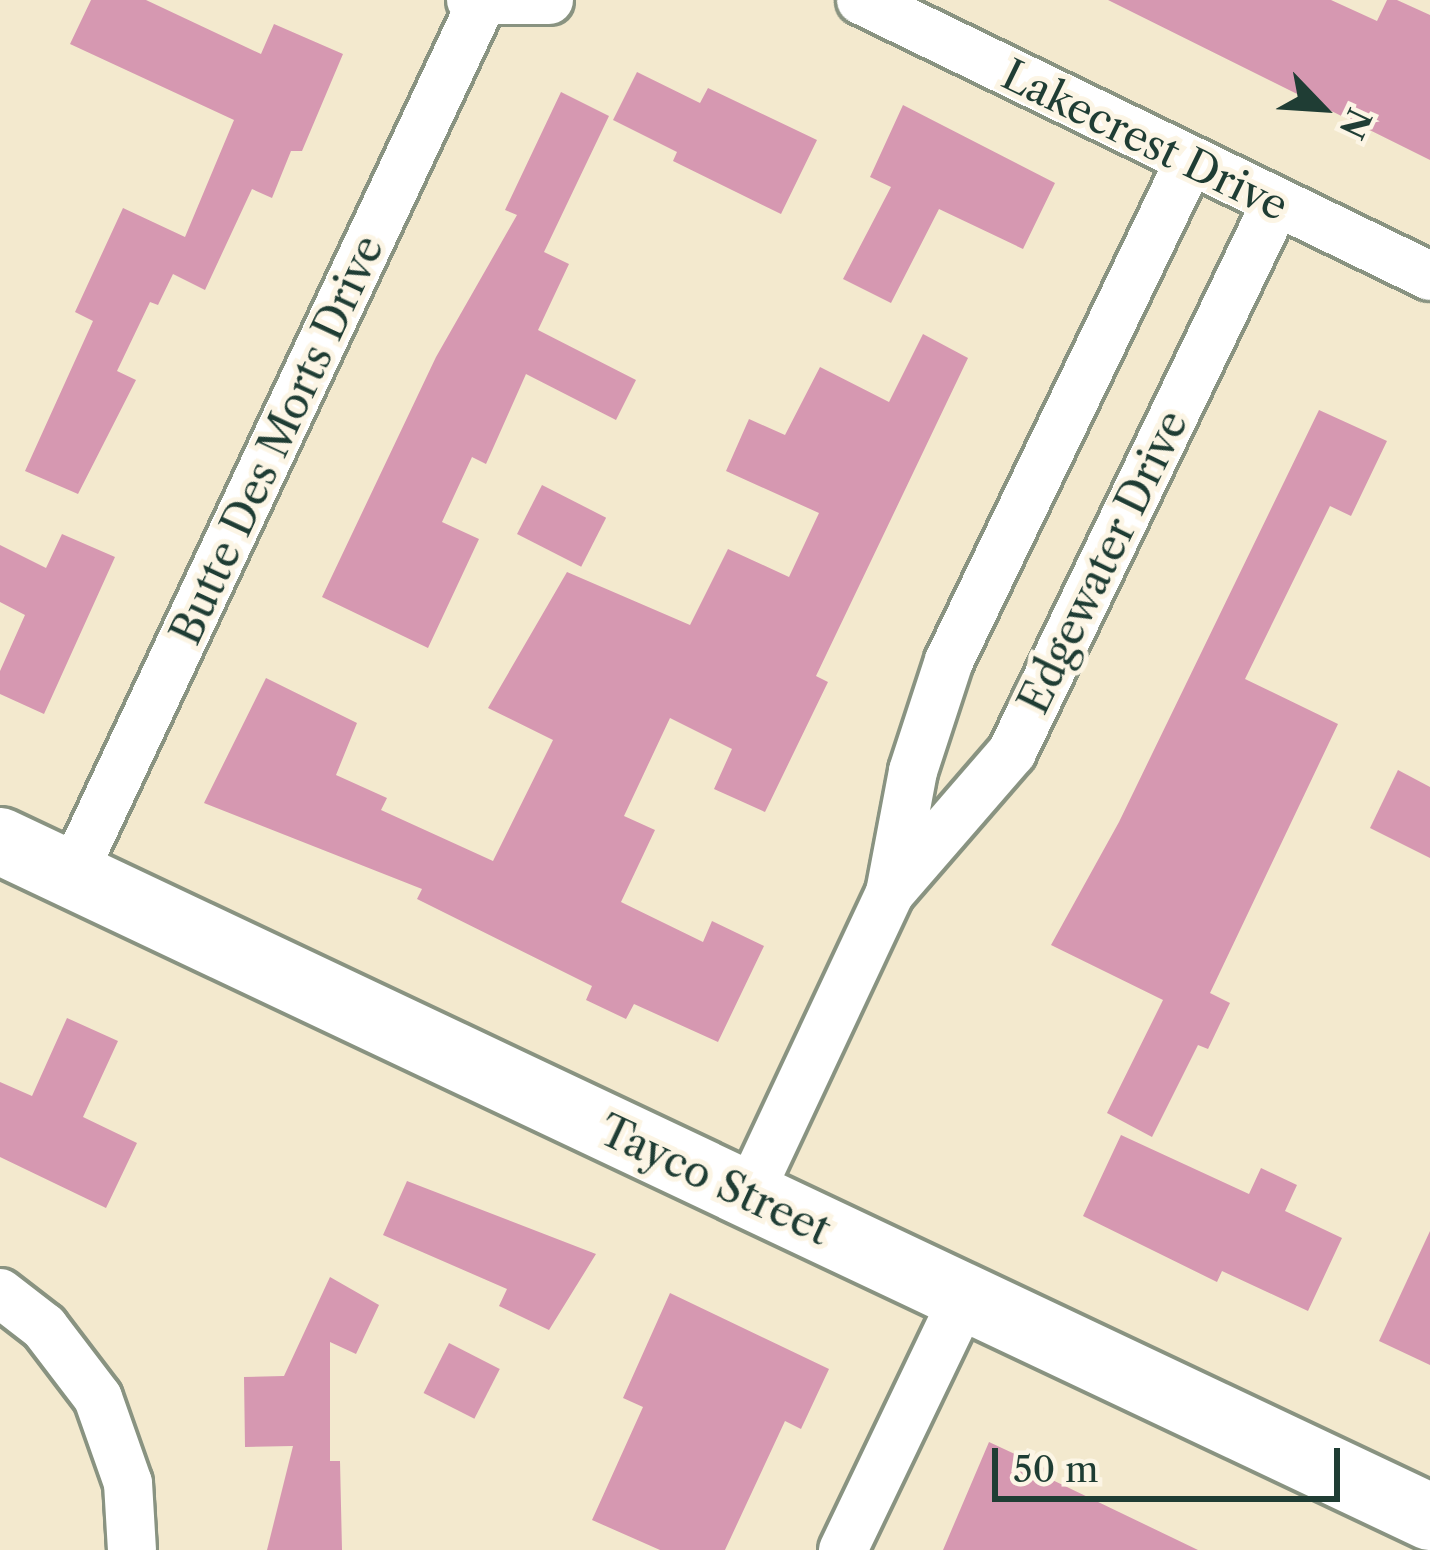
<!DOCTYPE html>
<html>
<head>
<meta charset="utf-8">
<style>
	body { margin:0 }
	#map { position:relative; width:1430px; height:1550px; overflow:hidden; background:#f3e9ce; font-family:"Libre Caslon Text",serif }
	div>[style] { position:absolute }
	.building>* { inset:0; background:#d698b1; transform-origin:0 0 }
	.roads { filter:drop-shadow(3px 0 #899381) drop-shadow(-3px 0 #899381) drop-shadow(0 3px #899381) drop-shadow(0 -3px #899381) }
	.street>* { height:48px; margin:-24px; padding:0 24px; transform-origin:24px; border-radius:24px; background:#fff }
	.secondary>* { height:66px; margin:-33px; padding:0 33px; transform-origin:33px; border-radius:33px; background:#fff }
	span { translate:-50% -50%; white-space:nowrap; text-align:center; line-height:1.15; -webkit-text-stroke:10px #fcf5e5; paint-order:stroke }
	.street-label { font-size:42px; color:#1f3d34 }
	.north { position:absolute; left:1262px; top:48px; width:120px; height:120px; -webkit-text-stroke:9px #fcf5e5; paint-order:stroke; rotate:115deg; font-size:33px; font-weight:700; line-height:48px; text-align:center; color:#1f3d34 }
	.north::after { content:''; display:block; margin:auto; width:42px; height:54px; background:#1f3d34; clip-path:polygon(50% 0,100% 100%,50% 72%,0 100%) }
	.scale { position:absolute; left:992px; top:1448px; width:348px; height:54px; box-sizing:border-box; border:6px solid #1f3d34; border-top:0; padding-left:15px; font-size:36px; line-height:42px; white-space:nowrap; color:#1f3d34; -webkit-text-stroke:9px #fcf5e5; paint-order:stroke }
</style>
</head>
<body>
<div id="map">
	<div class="building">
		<div style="clip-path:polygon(91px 0,146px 0,261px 54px,274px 24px,343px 54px,302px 151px,291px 151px,272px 198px,252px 189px,205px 290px,173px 274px,158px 305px,150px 302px,117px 371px,136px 380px,78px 494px,25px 471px,93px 321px,75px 312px,123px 208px,185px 237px,234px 120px,70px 44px)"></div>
		<div style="clip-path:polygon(1108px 0,1331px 0,1377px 21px,1387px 0,1397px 0,1430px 15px,1430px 160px)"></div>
		<div style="clip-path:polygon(637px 72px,700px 103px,708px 88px,817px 140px,781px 214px,673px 161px,677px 152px,613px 120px)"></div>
		<div style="clip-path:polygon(561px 92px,609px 116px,544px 252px,569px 264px,538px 330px,636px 380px,616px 420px,526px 374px,486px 464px,472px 457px,442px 522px,479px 539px,428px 648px,322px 597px,436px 357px,517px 215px,505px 210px)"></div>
		<div style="clip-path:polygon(903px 105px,1055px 183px,1023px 249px,939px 209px,891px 303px,843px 279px,891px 187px,870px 177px)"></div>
		<div style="clip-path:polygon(923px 334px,968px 358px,816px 676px,828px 682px,765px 812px,714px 789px,732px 749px,670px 718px,624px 816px,655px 830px,621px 902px,703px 942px,712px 921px,764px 946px,718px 1042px,634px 1004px,626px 1019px,586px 1000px,592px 986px,417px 899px,422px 889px,204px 803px,266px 678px,357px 723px,336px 775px,387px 798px,381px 810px,493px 861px,553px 740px,488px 708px,567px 572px,690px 625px,728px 549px,789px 577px,819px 513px,726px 471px,749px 419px,785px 435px,820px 367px,889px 402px)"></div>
		<div style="clip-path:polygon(1319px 410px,1387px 441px,1351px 516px,1330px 506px,1245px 679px,1338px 724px,1210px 993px,1230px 1003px,1208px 1049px,1198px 1045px,1152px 1137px,1107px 1113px,1163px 1000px,1051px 945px,1119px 822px)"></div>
		<div style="left:542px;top:485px;width:72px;height:55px;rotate:27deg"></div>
		<div style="clip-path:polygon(62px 534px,115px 557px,44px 714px,0 694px,0 671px,25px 615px,0 602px,0 545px,46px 568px)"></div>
		<div style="clip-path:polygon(1398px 770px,1430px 787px,1430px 858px,1370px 828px)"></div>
		<div style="clip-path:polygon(67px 1018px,118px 1041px,83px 1117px,137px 1143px,106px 1208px,0 1157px,0 1082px,32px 1096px)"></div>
		<div style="clip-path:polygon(1121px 1135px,1249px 1194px,1261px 1168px,1297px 1185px,1285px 1211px,1342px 1238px,1308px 1311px,1222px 1271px,1217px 1282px,1083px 1216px)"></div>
		<div style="clip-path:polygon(407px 1181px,596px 1254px,549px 1330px,499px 1306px,507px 1289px,383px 1235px)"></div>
		<div style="clip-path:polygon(1430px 1231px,1430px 1365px,1379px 1341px)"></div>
		<div style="clip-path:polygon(330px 1277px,379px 1305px,356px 1354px,330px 1342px,330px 1461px,340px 1461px,342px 1550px,267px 1550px,293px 1446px,245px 1447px,244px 1377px,284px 1376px)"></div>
		<div style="clip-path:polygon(670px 1293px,829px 1369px,801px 1429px,785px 1421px,725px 1550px,660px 1550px,592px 1520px,643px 1407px,623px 1398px)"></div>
		<div style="left:449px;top:1343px;width:57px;height:56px;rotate:27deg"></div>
		<div style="clip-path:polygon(989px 1442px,1045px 1468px,1042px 1475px,1198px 1550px,943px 1550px)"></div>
	</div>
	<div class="roads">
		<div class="street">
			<div style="left:471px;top:0;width:78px"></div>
			<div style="left:861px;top:0;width:632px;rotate:25.88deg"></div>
			<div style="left:72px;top:875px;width:962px;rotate:-64.85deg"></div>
			<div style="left:890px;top:893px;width:186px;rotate:-49.1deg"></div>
			<div style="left:1012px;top:752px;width:607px;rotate:-64.32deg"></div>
			<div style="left:748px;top:1196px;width:335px;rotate:-64.9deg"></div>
			<div style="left:890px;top:893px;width:124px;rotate:-79.3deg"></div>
			<div style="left:913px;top:771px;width:116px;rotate:-71.9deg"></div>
			<div style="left:949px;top:661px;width:554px;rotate:-64.31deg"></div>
			<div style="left:0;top:1293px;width:56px;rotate:37.7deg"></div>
			<div style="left:44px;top:1327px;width:89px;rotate:52.7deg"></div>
			<div style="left:98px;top:1398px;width:90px;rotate:70.6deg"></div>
			<div style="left:128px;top:1483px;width:67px;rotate:86.6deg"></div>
			<div style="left:843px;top:1550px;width:283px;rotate:-64.4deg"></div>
		</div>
		<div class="secondary">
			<div style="left:0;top:841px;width:1582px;rotate:25.3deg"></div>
		</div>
	</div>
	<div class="street-label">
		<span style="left:1145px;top:140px;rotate:26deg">Lakecrest Drive</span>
		<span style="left:277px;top:440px;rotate:-65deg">Butte Des Morts Drive</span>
		<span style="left:1103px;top:562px;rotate:-64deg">Edgewater Drive</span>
		<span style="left:715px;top:1180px;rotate:25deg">Tayco Street</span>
	</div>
	<div class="north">N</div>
	<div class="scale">50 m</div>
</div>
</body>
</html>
